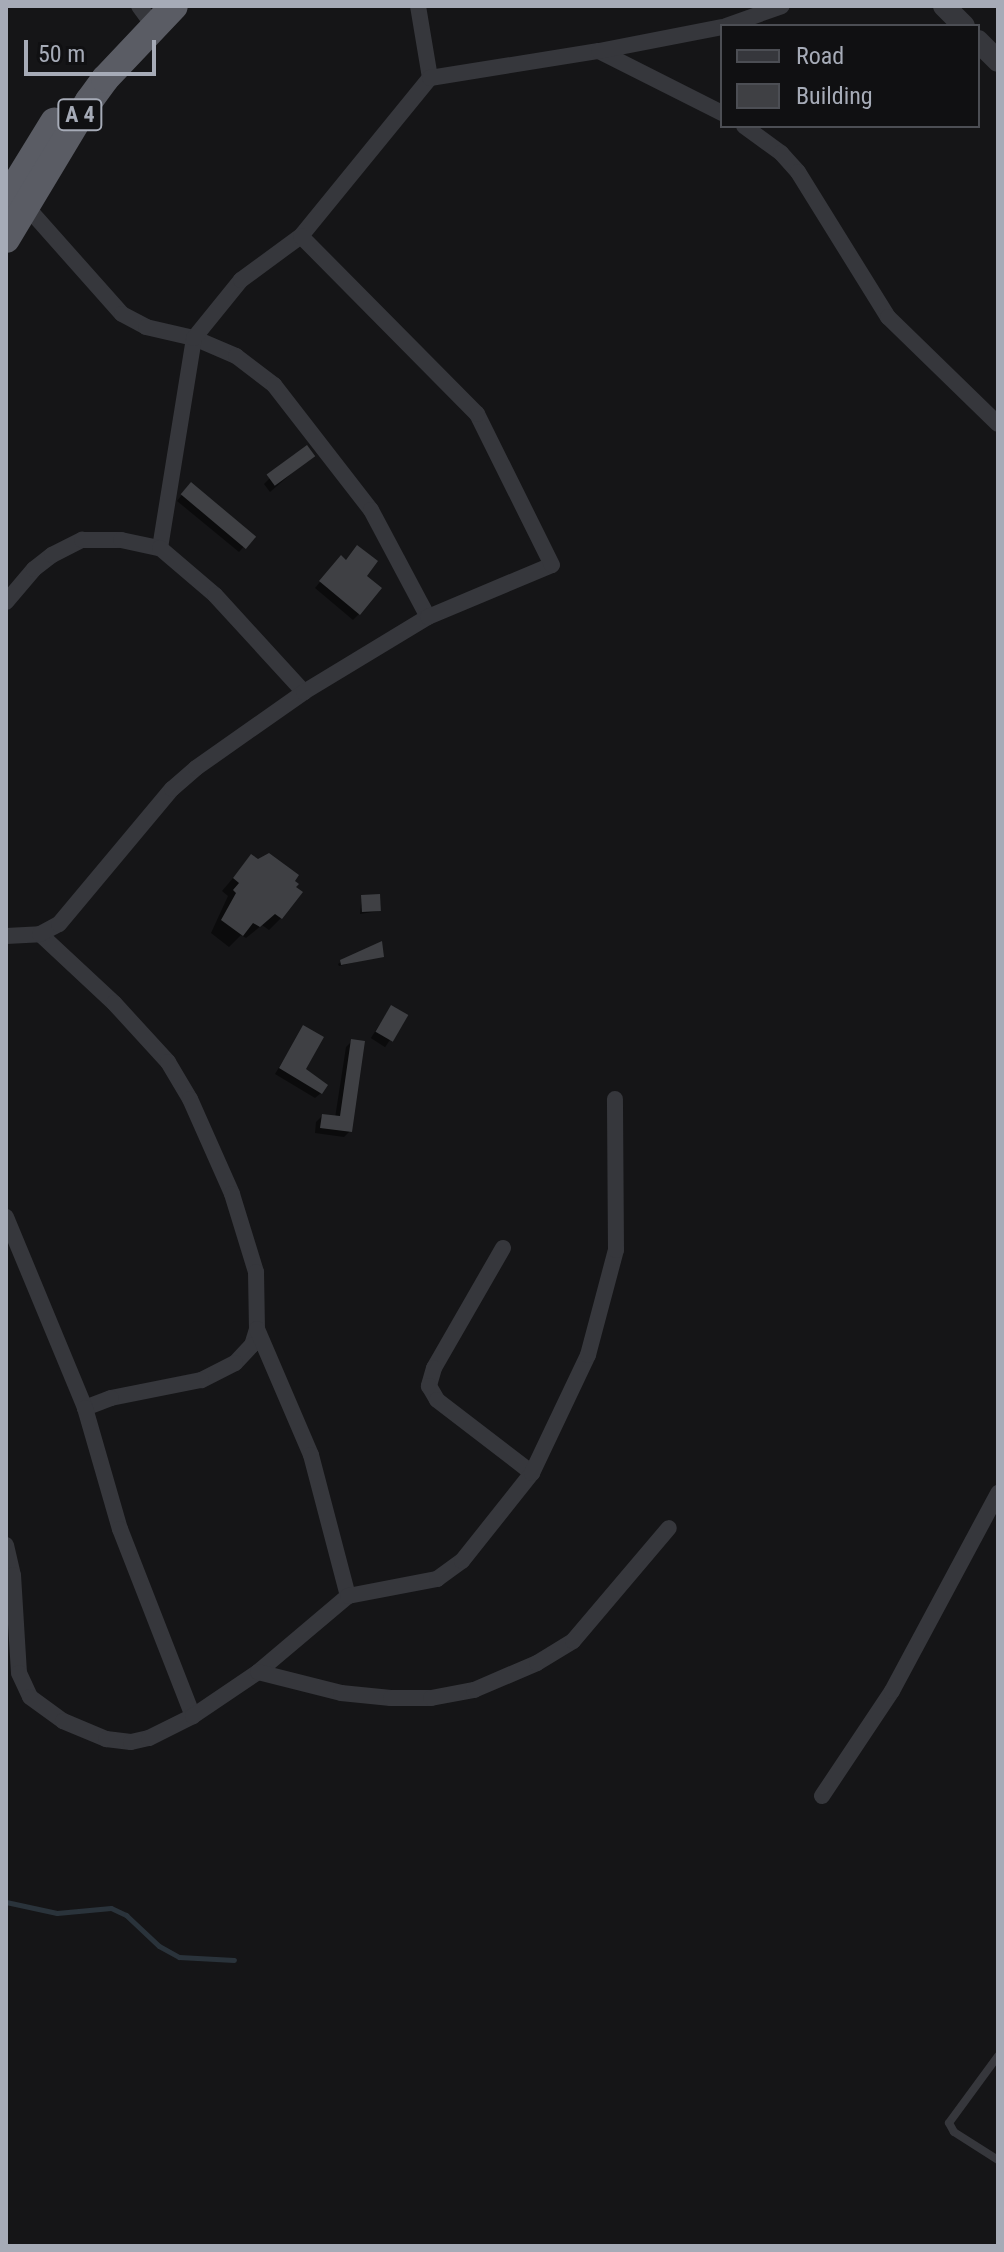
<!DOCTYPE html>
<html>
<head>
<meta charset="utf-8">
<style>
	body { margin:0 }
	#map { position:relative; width:1004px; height:2252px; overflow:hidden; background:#151517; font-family:"Roboto Condensed",sans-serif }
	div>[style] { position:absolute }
	.shadow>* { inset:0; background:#0007; transform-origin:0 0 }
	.stream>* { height:5px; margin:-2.5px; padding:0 2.5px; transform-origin:2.5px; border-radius:2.5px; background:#2a333b }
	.building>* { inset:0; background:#3f4044; transform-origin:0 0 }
	.service>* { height:8px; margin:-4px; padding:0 4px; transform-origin:4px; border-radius:4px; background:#36373c }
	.minor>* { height:16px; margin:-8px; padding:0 8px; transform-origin:8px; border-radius:8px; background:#36373c }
	.tertiary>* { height:22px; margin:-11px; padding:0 11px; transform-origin:11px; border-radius:11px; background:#36373c }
	.trunk>* { height:28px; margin:-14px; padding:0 14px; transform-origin:14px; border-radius:14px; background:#5a5c64 }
	span { translate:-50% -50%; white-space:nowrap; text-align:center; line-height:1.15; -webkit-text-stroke:8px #101012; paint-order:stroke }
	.shield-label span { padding:2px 6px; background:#101012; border:2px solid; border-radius:6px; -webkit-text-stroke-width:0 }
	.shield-label { font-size:22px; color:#a6abb7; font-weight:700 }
	.frame { position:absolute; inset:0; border:8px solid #a6abb7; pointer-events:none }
	.legend { position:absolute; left:720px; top:24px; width:260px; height:104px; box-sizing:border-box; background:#101012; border:2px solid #4c4e54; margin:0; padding:10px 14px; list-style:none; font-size:24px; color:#a6abb7 }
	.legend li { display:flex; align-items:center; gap:16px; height:40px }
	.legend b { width:40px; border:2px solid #4c4e54 }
	.scale { position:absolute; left:24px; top:40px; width:132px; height:36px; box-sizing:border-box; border:4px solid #a6abb7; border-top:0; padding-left:10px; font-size:24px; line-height:28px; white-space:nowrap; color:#a6abb7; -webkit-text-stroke:6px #101012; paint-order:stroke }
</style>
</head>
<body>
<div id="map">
	<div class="shadow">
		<div style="clip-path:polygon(306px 461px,270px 492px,264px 484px,270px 478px)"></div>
		<div style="clip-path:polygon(186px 490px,253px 536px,239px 552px,177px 501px)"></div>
		<div style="clip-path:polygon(335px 564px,364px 577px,359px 614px,353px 620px,315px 588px)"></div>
		<div style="clip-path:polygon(251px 857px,281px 918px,269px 930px,262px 925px,246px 938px,241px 935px,229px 947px,211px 933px,228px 896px,222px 891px)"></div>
		<div style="clip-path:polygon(362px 897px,379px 911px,360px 914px)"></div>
		<div style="clip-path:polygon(382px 956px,339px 966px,338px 964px,341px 962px)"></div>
		<div style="left:391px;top:1007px;width:17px;height:37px;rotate:33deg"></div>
		<div style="clip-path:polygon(303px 1028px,303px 1070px,321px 1093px,315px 1098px,275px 1074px)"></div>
		<div style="clip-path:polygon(352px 1041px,350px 1131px,344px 1137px,315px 1133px,316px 1122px,322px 1116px,335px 1118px,346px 1047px)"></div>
	</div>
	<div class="stream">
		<div style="left:6px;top:1902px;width:52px;rotate:12.2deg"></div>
		<div style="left:57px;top:1913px;width:54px;rotate:-5.3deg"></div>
		<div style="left:111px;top:1908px;width:17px;rotate:25deg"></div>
		<div style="left:126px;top:1915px;width:45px;rotate:43.2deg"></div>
		<div style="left:159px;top:1946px;width:23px;rotate:29deg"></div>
		<div style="left:179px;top:1957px;width:55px;rotate:3.1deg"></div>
	</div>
	<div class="building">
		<div style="left:307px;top:445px;width:14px;height:50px;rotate:54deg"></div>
		<div style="left:191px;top:482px;width:85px;height:16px;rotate:40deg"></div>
		<div style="clip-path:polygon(357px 545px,378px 561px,367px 576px,382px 588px,360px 615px,319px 581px,341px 555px,346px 560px)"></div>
		<div style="clip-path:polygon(269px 853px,299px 875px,295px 881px,299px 884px,296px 887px,303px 892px,282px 919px,275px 914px,260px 927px,253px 923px,243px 936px,221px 920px,236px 893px,233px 890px,239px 883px,233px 878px,251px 854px,258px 859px)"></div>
		<div style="left:380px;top:894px;width:17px;height:19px;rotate:87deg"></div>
		<div style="clip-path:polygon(382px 941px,384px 957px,341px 965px,340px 960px)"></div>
		<div style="left:391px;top:1005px;width:20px;height:31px;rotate:30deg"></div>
		<div style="clip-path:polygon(303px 1025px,324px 1037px,306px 1069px,328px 1085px,322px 1094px,279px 1068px)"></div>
		<div style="clip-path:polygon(351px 1039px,365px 1041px,352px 1132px,320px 1128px,322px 1114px,340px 1116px)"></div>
	</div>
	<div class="service">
		<div style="left:998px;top:2056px;width:83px;rotate:126.2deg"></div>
		<div style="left:949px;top:2123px;width:10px;rotate:61deg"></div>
		<div style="left:954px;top:2132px;width:52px;rotate:32.5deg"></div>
	</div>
	<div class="minor">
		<div style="left:139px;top:6px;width:26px;rotate:54deg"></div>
		<div style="left:418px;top:6px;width:73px;rotate:80.5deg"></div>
		<div style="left:726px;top:26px;width:59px;rotate:-19.7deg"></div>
		<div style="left:599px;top:51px;width:138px;rotate:26.8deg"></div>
		<div style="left:744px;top:126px;width:46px;rotate:36.1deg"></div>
		<div style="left:781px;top:153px;width:25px;rotate:48deg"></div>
		<div style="left:798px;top:172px;width:171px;rotate:58.2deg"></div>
		<div style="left:888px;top:317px;width:153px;rotate:44.2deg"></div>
		<div style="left:26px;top:206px;width:144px;rotate:48.4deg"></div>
		<div style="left:122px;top:314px;width:27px;rotate:28deg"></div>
		<div style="left:146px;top:327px;width:49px;rotate:12.9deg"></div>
		<div style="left:194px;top:338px;width:46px;rotate:23.2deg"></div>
		<div style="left:236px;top:356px;width:48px;rotate:37.3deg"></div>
		<div style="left:274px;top:385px;width:158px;rotate:52.2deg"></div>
		<div style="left:371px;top:510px;width:121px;rotate:62deg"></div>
		<div style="left:160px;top:548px;width:213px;rotate:-80.8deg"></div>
		<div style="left:194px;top:338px;width:75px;rotate:-51deg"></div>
		<div style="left:241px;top:280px;width:74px;rotate:-36.3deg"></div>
		<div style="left:301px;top:236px;width:204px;rotate:-50.8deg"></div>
		<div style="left:430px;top:78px;width:171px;rotate:-9.1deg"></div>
		<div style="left:599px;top:51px;width:125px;rotate:-11deg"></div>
		<div style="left:6px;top:602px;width:43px;rotate:-49.7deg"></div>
		<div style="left:34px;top:569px;width:23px;rotate:-38deg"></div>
		<div style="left:52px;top:555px;width:34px;rotate:-27deg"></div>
		<div style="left:82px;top:540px;width:39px"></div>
		<div style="left:121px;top:540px;width:40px;rotate:12deg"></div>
		<div style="left:160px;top:548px;width:72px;rotate:40.5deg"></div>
		<div style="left:215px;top:595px;width:132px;rotate:47.5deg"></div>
		<div style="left:40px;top:934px;width:101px;rotate:43deg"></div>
		<div style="left:114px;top:1003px;width:80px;rotate:47.5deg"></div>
		<div style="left:168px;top:1062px;width:43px;rotate:59.3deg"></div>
		<div style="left:190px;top:1099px;width:104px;rotate:66.1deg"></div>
		<div style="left:232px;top:1194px;width:82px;rotate:72.9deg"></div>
		<div style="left:256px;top:1272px;width:57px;rotate:89deg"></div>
		<div style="left:257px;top:1329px;width:17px;rotate:107deg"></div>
		<div style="left:252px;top:1345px;width:25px;rotate:133deg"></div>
		<div style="left:235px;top:1363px;width:38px;rotate:153deg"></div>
		<div style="left:201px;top:1380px;width:92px;rotate:168.7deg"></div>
		<div style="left:111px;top:1398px;width:28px;rotate:159deg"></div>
		<div style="left:6px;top:936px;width:34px;rotate:-3deg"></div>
		<div style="left:40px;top:934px;width:21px;rotate:-28deg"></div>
		<div style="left:59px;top:924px;width:176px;rotate:-50.1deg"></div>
		<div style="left:172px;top:789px;width:32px;rotate:-41deg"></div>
		<div style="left:196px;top:768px;width:132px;rotate:-35.1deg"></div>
		<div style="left:304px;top:692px;width:145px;rotate:-31.2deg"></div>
		<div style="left:428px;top:617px;width:134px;rotate:-22.8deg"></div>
		<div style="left:552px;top:565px;width:169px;rotate:-116.4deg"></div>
		<div style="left:477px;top:414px;width:250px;rotate:-134.7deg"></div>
		<div style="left:6px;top:1217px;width:207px;rotate:67.5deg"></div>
		<div style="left:85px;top:1408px;width:126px;rotate:73.9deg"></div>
		<div style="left:120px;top:1529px;width:201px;rotate:68.7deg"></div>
		<div style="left:503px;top:1248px;width:138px;rotate:119.9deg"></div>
		<div style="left:434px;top:1368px;width:19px;rotate:106deg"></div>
		<div style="left:429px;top:1386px;width:16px;rotate:60deg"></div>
		<div style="left:437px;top:1400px;width:120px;rotate:37.5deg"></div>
		<div style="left:257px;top:1329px;width:137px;rotate:66.8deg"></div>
		<div style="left:311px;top:1455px;width:146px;rotate:75.3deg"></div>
		<div style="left:6px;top:1545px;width:31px;rotate:77deg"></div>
		<div style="left:13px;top:1575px;width:98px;rotate:86.5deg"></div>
		<div style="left:19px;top:1673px;width:26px;rotate:65deg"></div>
		<div style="left:30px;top:1697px;width:41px;rotate:36deg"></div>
		<div style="left:63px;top:1721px;width:47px;rotate:22.7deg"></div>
		<div style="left:106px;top:1739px;width:25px;rotate:7deg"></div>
		<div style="left:131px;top:1742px;width:18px;rotate:-13deg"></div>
		<div style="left:149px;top:1738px;width:49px;rotate:-26.6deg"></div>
		<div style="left:193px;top:1716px;width:78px;rotate:-34.1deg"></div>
		<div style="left:258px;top:1672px;width:118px;rotate:-40.2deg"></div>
		<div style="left:348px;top:1596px;width:91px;rotate:-10.8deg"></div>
		<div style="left:437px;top:1579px;width:31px;rotate:-36deg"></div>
		<div style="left:462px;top:1561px;width:112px;rotate:-51.5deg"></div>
		<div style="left:532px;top:1473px;width:131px;rotate:-64.6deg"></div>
		<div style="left:588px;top:1355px;width:109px;rotate:-75.1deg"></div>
		<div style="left:616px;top:1250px;width:151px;rotate:-90.4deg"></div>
		<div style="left:258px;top:1672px;width:86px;rotate:14.2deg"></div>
		<div style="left:341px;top:1693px;width:50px;rotate:5.7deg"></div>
		<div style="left:391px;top:1698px;width:40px"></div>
		<div style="left:431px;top:1698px;width:44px;rotate:-10.5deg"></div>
		<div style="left:474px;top:1690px;width:69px;rotate:-23.2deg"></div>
		<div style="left:537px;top:1663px;width:42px;rotate:-31.4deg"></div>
		<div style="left:573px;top:1641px;width:148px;rotate:-49.7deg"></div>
		<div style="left:822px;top:1796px;width:126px;rotate:-56.3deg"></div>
		<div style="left:892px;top:1691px;width:225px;rotate:-61.8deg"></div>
	</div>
	<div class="tertiary">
		<div style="left:944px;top:6px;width:28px;rotate:45deg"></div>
		<div style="left:978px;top:41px;width:28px;rotate:45deg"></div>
	</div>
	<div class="trunk">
		<div style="left:6px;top:200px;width:92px;rotate:-58.4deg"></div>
		<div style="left:6px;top:239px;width:161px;rotate:-59deg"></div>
		<div style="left:89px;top:101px;width:27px;rotate:-54deg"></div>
		<div style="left:105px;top:79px;width:100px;rotate:-46.6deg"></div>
	</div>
	<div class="shield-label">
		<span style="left:80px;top:115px">A 4</span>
	</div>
	<div class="frame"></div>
	<ul class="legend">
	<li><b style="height:10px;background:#36373c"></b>Road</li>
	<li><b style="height:22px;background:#3f4044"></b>Building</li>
	</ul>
	<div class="scale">50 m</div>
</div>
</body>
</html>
